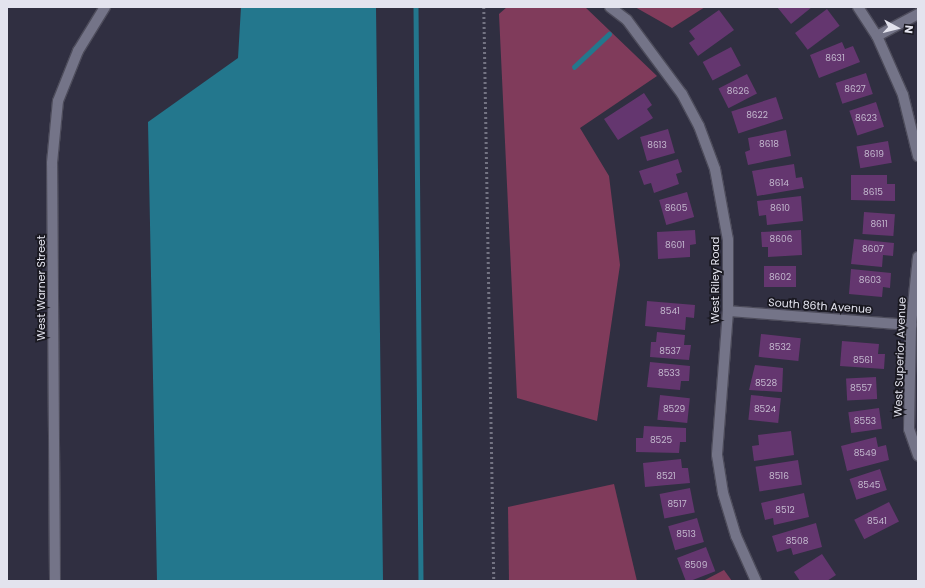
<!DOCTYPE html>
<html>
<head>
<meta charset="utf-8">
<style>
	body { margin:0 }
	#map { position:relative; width:925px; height:588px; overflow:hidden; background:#302f41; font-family:Poppins,sans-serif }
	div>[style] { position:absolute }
	.green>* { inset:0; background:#803b5b }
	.water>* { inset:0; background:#23778d }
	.stream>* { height:4.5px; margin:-2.25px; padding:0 2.25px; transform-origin:2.25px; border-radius:2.25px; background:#23778d }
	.building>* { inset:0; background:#64366f; transform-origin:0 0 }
	.path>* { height:2.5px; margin-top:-1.25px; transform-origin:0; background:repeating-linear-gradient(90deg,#747483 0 2px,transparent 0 5px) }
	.roads { filter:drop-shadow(1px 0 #4d4c5b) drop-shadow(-1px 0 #4d4c5b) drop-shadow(0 1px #4d4c5b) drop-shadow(0 -1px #4d4c5b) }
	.minor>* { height:10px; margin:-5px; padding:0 5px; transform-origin:5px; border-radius:5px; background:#747488 }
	span { translate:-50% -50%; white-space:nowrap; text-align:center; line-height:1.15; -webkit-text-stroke:3.5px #191820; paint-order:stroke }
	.number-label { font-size:9px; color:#c3b8ce }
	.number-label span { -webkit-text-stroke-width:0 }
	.street-label { font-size:11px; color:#e3e3ee }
	.frame { position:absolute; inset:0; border:8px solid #e3e3ee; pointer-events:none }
	.north { position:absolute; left:877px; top:8px; width:40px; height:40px; -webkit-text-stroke:3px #191820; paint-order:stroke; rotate:97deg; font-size:11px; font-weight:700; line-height:16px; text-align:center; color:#e3e3ee }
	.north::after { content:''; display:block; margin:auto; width:14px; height:18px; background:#e3e3ee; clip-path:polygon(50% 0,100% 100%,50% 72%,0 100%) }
</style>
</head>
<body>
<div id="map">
	<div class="green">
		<div style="clip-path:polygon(507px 7px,585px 7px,657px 76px,580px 128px,609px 176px,620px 265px,597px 421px,517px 398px,499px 14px)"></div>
		<div style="clip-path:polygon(635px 7px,705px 7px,672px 28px)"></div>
		<div style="clip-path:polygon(614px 484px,637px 581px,509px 581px,508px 507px)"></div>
		<div style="clip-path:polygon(724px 570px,732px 581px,703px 581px)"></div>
	</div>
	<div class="water">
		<div style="clip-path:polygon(241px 7px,376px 7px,383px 581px,157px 581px,148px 122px,238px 58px)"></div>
	</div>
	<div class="stream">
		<div style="left:416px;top:7px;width:574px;rotate:89.5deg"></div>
		<div style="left:574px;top:67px;width:48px;rotate:-43.3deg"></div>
	</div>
	<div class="building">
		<div style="clip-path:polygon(777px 7px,812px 7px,791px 24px)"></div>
		<div style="left:827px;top:9px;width:21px;height:40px;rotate:53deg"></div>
		<div style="clip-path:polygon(719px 10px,734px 30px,698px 56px,689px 43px,695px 39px,689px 31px)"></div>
		<div style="clip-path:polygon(842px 42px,845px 49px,853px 46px,860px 62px,819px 78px,810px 55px)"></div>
		<div style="left:731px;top:47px;width:21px;height:32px;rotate:62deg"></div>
		<div style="left:866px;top:73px;width:22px;height:32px;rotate:72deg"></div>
		<div style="left:747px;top:74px;width:22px;height:32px;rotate:63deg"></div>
		<div style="clip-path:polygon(644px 93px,652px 105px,647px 109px,653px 118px,618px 140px,604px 119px)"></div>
		<div style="left:776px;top:97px;width:23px;height:47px;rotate:72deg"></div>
		<div style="left:876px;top:102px;width:26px;height:28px;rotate:72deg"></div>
		<div style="left:668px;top:129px;width:25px;height:29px;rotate:74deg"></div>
		<div style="clip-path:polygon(786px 130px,791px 156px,748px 165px,745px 152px,750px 150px,748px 138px)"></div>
		<div style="left:888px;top:141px;width:22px;height:32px;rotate:80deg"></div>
		<div style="clip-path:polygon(678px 159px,682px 172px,676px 174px,679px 184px,654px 193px,651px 183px,644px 185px,639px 171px)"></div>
		<div style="clip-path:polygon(794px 164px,796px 178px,802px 177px,804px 188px,757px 196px,752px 171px)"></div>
		<div style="clip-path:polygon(851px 175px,887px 175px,887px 184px,895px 184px,895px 201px,851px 200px)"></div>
		<div style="left:687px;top:192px;width:26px;height:29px;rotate:74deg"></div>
		<div style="clip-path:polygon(801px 196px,803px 221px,767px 225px,766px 215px,759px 216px,757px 201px)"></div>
		<div style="left:864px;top:212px;width:31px;height:22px;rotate:4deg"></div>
		<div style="clip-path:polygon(695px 230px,696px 244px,690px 245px,690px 257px,658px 259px,657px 232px)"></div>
		<div style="clip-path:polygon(801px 230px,802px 255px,768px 257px,768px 247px,762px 247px,761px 232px)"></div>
		<div style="clip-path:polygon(854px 239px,894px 243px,893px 256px,883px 255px,882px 267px,851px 264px)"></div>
		<div style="left:796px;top:266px;width:21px;height:32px;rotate:90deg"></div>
		<div style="clip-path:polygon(851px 269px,891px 273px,890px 288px,883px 287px,882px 297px,849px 294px)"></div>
		<div style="clip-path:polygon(647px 301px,695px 305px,694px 318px,686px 317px,685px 330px,645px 326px)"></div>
		<div style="clip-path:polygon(657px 332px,685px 335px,684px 345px,691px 345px,689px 360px,650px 357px,651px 342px,656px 342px)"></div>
		<div style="left:761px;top:334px;width:40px;height:23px;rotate:6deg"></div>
		<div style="clip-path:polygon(842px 341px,879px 344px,878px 354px,885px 354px,884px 369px,840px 366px)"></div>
		<div style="clip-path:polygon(650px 362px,690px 366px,689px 381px,681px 381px,680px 390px,647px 387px)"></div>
		<div style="clip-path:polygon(755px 365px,783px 368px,782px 392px,749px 390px)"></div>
		<div style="left:876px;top:377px;width:22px;height:30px;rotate:87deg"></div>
		<div style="left:660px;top:395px;width:30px;height:25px;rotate:6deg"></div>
		<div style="left:751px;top:395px;width:30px;height:25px;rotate:6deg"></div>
		<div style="left:879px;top:408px;width:21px;height:31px;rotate:82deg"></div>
		<div style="clip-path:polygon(644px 426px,686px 428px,686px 442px,680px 442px,679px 453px,636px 452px,636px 438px,643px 438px)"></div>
		<div style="clip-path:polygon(791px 431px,794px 455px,754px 461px,752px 446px,759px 445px,758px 435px)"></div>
		<div style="clip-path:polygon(876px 437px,878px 447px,886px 445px,889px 460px,847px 471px,841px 446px)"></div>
		<div style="clip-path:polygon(681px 459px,682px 468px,688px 468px,690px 483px,645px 487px,643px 463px)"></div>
		<div style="left:798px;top:460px;width:25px;height:43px;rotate:81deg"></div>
		<div style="left:880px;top:469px;width:22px;height:32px;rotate:72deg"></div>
		<div style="left:690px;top:488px;width:25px;height:31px;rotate:79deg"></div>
		<div style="clip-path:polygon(804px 493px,809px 517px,774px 525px,773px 518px,765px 520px,761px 503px)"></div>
		<div style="left:889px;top:502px;width:22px;height:39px;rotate:63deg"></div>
		<div style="left:697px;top:518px;width:25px;height:30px;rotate:74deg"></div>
		<div style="clip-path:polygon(816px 523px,822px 547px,793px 555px,791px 548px,777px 552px,772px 536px)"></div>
		<div style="left:706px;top:547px;width:26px;height:31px;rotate:69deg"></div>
		<div style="clip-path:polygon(822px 554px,836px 575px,827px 581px,800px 581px,794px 572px)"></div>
	</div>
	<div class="path">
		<div style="left:484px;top:7px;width:574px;rotate:89deg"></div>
	</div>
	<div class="roads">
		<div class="minor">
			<div style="left:610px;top:7px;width:21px;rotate:37deg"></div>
			<div style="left:627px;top:20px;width:92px;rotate:53.4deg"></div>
			<div style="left:682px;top:94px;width:36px;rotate:62deg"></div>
			<div style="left:699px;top:126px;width:46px;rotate:69.6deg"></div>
			<div style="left:715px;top:169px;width:72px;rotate:79.6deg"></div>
			<div style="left:728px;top:240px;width:71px;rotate:90deg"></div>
			<div style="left:728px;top:311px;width:144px;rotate:94.4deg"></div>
			<div style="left:717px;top:455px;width:38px;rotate:81deg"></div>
			<div style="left:723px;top:493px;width:45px;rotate:73.2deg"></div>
			<div style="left:736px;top:536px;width:49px;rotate:66deg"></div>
			<div style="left:858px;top:7px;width:35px;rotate:57deg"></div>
			<div style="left:877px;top:36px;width:64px;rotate:66.2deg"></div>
			<div style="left:903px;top:95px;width:63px;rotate:76.2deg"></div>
			<div style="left:877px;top:36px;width:47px;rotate:-28.2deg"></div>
			<div style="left:918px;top:257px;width:68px;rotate:95.9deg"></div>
			<div style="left:911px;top:325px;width:104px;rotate:91.1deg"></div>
			<div style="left:909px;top:429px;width:28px;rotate:71deg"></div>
			<div style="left:728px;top:311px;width:184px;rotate:4.4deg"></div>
			<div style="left:55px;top:581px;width:418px;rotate:-90.4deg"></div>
			<div style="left:52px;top:163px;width:62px;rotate:-84.5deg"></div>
			<div style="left:58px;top:101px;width:54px;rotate:-68.2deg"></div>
			<div style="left:78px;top:51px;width:52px;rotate:-58.5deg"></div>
		</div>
	</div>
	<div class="number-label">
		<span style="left:835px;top:58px">8631</span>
		<span style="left:855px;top:89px">8627</span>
		<span style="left:738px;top:91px">8626</span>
		<span style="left:757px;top:115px">8622</span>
		<span style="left:866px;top:118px">8623</span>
		<span style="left:769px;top:144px">8618</span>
		<span style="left:657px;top:145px">8613</span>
		<span style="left:874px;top:154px">8619</span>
		<span style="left:779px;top:183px">8614</span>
		<span style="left:873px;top:192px">8615</span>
		<span style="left:676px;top:208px">8605</span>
		<span style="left:780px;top:208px">8610</span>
		<span style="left:879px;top:224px">8611</span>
		<span style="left:781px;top:239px">8606</span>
		<span style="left:675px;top:245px">8601</span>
		<span style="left:873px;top:249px">8607</span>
		<span style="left:780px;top:277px">8602</span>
		<span style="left:870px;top:280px">8603</span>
		<span style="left:670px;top:311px">8541</span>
		<span style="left:780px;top:347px">8532</span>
		<span style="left:670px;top:351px">8537</span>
		<span style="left:863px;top:360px">8561</span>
		<span style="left:669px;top:373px">8533</span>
		<span style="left:766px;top:383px">8528</span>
		<span style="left:861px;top:388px">8557</span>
		<span style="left:674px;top:409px">8529</span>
		<span style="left:765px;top:409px">8524</span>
		<span style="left:865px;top:421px">8553</span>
		<span style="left:661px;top:440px">8525</span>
		<span style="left:865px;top:453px">8549</span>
		<span style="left:666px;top:476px">8521</span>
		<span style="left:779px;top:476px">8516</span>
		<span style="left:869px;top:485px">8545</span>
		<span style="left:677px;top:504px">8517</span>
		<span style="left:785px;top:510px">8512</span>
		<span style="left:877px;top:521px">8541</span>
		<span style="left:686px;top:534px">8513</span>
		<span style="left:797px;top:541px">8508</span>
		<span style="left:696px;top:565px">8509</span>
	</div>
	<div class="street-label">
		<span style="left:715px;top:280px;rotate:-90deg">West Riley Road</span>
		<span style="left:41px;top:288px;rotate:-90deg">West Warner Street</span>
		<span style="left:820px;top:306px;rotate:4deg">South 86th Avenue</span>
		<span style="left:900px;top:357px;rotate:-88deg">West Superior Avenue</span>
	</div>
	<div class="frame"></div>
	<div class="north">N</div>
</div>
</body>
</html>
